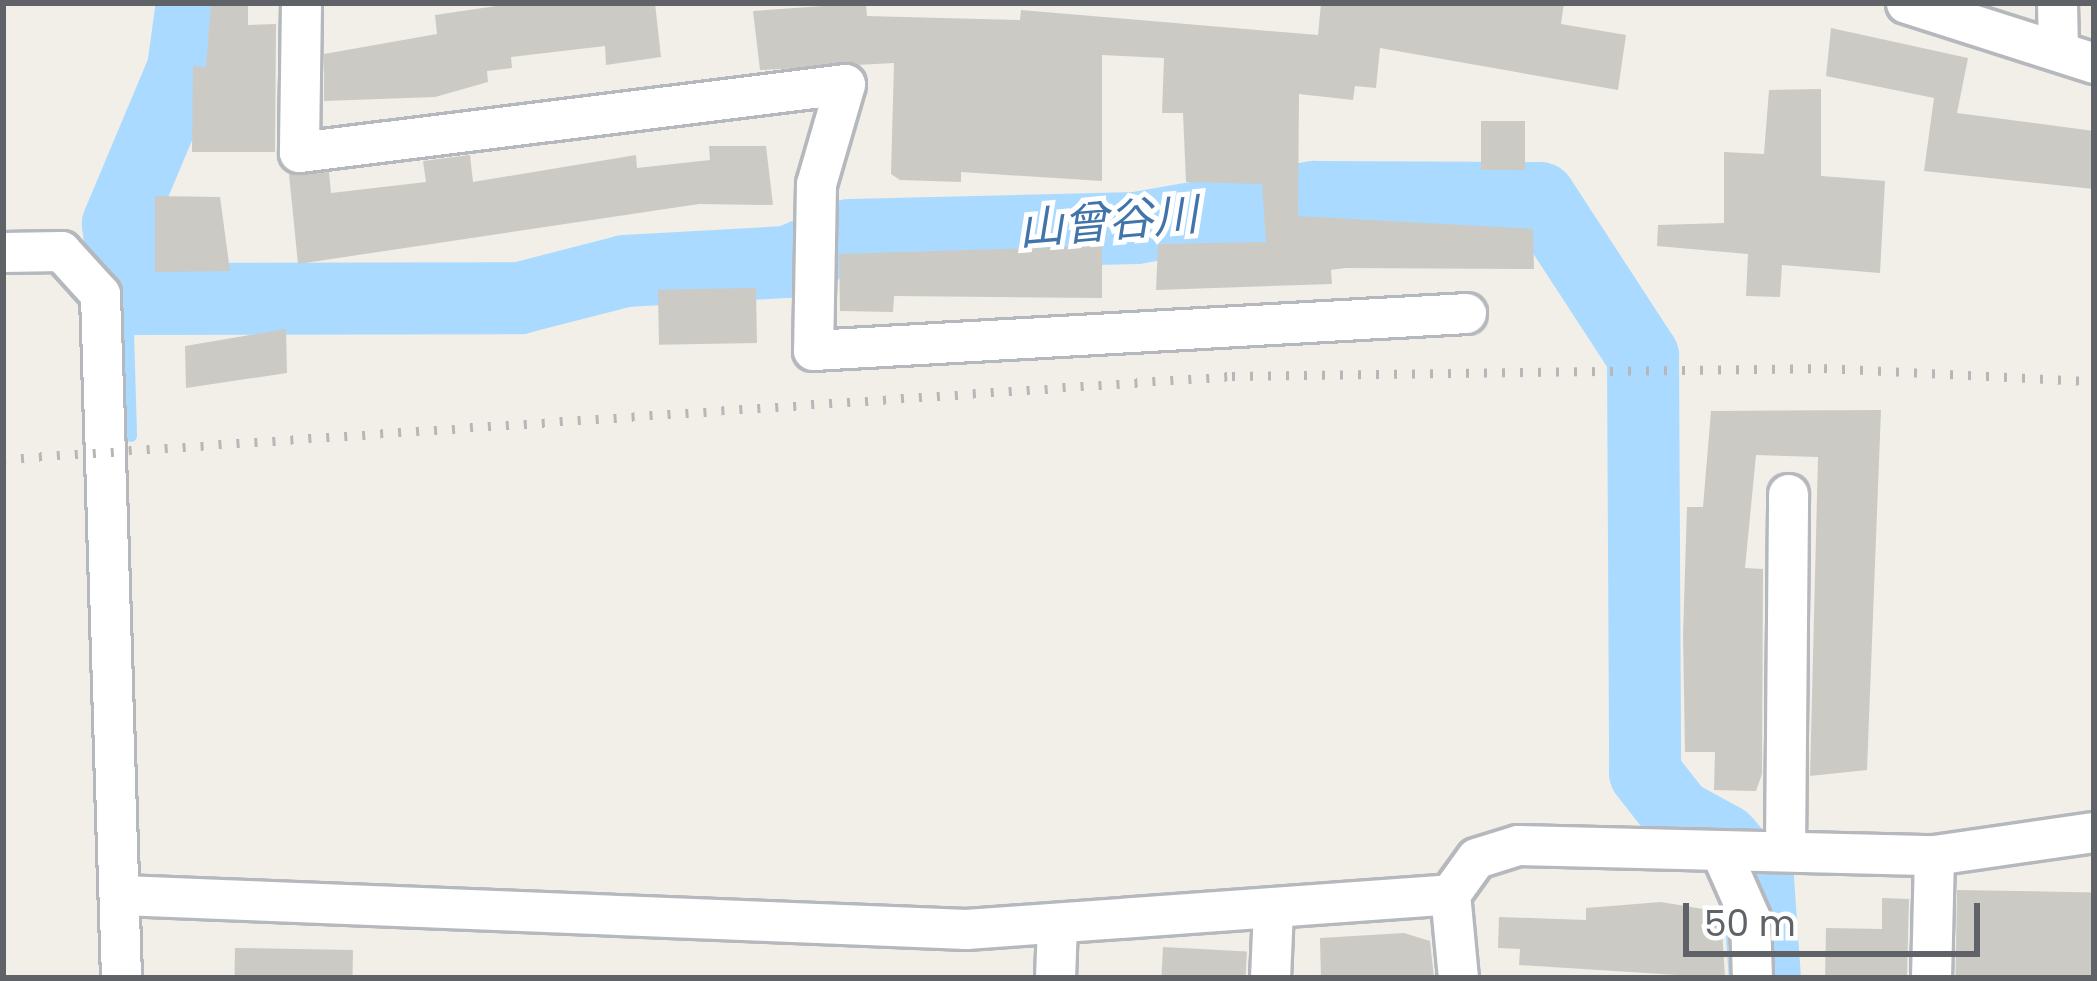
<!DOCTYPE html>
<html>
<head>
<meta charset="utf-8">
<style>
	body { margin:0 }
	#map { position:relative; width:2097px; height:981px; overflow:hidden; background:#f1efe8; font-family:Poppins,"Noto Sans JP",sans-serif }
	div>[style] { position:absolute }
	.stream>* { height:12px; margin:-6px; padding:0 6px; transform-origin:6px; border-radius:6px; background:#aadaff }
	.river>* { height:72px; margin:-36px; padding:0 36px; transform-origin:36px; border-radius:36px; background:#aadaff }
	.building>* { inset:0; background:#cccac5; transform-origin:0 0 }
	.roads { filter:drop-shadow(3px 0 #b5b8bc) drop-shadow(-3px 0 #b5b8bc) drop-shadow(0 3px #b5b8bc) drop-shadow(0 -3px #b5b8bc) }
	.street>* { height:39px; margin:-19.5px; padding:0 19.5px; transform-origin:19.5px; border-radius:19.5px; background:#fff }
	.rail>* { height:9px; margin-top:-4.5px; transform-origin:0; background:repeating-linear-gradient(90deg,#b6b7b8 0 3px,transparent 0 18px) }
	span { translate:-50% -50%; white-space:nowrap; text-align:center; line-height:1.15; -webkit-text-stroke:10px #fff; paint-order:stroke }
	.water-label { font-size:45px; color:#4174aa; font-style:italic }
	.frame { position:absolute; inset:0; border:6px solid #5f6368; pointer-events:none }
	.scale { position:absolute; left:1683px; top:903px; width:297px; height:54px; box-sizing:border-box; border:6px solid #5f6368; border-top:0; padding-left:15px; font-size:36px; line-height:42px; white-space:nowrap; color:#5f6368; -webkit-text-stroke:9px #fff; paint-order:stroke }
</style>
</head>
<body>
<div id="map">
	<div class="stream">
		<div style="left:127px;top:299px;width:137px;rotate:88.3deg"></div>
	</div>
	<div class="river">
		<div style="left:192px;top:3px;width:67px;rotate:97.8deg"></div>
		<div style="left:183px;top:69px;width:168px;rotate:112.8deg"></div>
		<div style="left:118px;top:224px;width:76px;rotate:83.2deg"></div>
		<div style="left:127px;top:299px;width:393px;rotate:-0.1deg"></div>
		<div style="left:520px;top:298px;width:108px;rotate:-14.4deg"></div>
		<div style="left:625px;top:271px;width:163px;rotate:-3.2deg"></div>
		<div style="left:788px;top:262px;width:68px;rotate:-23.5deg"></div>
		<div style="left:850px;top:235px;width:286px;rotate:-1.4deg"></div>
		<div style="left:1136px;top:228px;width:181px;rotate:-9.9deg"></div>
		<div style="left:1314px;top:197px;width:226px;rotate:0.3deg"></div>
		<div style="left:1540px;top:198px;width:189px;rotate:56.9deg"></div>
		<div style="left:1643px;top:356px;width:417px;rotate:89.7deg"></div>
		<div style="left:1645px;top:773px;width:53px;rotate:51.8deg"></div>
		<div style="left:1678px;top:815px;width:52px;rotate:28.5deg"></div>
		<div style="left:1724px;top:840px;width:52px;rotate:48.9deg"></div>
		<div style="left:1758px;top:879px;width:99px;rotate:86deg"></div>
	</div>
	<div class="building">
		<div style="clip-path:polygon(211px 3px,248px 3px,248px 25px,276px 24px,275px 152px,192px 152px,193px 66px,206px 67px)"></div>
		<div style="clip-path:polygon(516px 3px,655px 3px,661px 57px,606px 65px,605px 46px,511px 57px,512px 68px,487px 71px,488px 82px,435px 97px,324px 101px,324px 54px,437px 34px,435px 15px)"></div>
		<div style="clip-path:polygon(866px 3px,867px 16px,1020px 20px,1021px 10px,1318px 35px,1321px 3px,1564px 3px,1561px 24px,1626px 35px,1618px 90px,1380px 48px,1376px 88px,1355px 86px,1353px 100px,1299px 94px,1298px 216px,1533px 229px,1534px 269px,1345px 268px,1331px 270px,1332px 284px,1156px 290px,1158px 244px,1266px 242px,1262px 184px,1186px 182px,1183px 113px,1162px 113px,1164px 58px,1102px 55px,1102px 181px,961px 172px,961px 182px,900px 180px,891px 174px,894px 63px,760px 70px,753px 11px)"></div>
		<div style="clip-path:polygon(1831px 28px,1968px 58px,1957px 113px,2094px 131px,2094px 189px,1924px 171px,1934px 98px,1826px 76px)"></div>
		<div style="clip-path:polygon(1821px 89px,1821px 176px,1885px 181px,1880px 273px,1782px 265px,1780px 297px,1746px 296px,1748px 254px,1657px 246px,1658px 225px,1724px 223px,1724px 152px,1764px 154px,1769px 90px)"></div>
		<div style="left:1481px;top:121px;width:44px;height:49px"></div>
		<div style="clip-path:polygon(709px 146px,766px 146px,773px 205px,699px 204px,298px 264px,289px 174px,329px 172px,331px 193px,426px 182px,423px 161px,470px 155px,473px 182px,636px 155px,637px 168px,710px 160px)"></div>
		<div style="clip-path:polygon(155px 196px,220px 197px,230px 271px,155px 272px)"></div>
		<div style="clip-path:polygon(1102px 246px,1102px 298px,894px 296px,893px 312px,840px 311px,839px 254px)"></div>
		<div style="left:756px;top:288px;width:55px;height:98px;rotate:89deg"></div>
		<div style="clip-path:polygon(286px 329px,287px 373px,186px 388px,185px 346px)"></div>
		<div style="clip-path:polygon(1881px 410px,1867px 770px,1810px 776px,1818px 457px,1756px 455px,1745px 568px,1763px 569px,1762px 774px,1756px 791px,1714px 790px,1715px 752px,1685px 752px,1683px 635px,1687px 507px,1703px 507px,1711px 411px)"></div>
		<div style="left:1957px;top:890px;width:137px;height:88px;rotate:1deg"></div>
		<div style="clip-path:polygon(1882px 898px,1909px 899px,1907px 978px,1825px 978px,1826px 928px,1882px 929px)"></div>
		<div style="clip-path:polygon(1661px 902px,1721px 912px,1725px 978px,1519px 965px,1520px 949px,1498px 948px,1499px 917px,1586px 920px,1586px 908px)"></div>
		<div style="clip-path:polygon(1404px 933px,1430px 941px,1434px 978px,1321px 978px,1320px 938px)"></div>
		<div style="left:1163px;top:947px;width:84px;height:31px;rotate:3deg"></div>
		<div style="left:235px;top:948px;width:118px;height:30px;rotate:1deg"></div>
	</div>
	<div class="roads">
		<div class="street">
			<div style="left:301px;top:3px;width:149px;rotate:90.8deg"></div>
			<div style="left:299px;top:152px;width:550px;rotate:-7.1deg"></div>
			<div style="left:845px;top:84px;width:104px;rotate:106.2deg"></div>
			<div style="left:816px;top:184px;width:166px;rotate:91deg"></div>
			<div style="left:813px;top:350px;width:654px;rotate:-3.24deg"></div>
			<div style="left:1906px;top:3px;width:197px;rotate:17.7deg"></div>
			<div style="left:2057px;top:3px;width:48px;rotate:88.8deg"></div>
			<div style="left:3px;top:252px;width:58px;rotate:-1deg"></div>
			<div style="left:61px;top:251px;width:58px;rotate:47.8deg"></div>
			<div style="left:100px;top:294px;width:684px;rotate:88.24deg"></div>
			<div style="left:1785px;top:850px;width:356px;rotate:-89.5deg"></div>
			<div style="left:1723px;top:857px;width:67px;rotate:66.1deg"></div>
			<div style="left:1750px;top:918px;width:60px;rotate:88.1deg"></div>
			<div style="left:122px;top:895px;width:845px;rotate:2.31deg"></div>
			<div style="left:966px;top:929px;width:485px;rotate:-4.1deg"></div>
			<div style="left:1055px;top:978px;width:54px;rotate:-87.9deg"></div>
			<div style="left:1270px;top:978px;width:70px;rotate:-87.5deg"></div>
			<div style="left:1458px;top:978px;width:84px;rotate:-95.4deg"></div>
			<div style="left:1450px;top:894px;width:44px;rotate:-54.2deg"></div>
			<div style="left:1476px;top:858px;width:44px;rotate:-17.2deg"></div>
			<div style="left:1518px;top:845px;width:416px;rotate:1.4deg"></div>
			<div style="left:1934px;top:855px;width:162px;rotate:-8.2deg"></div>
			<div style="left:1931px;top:978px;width:123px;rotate:-88.6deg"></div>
		</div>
	</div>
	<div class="rail">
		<div style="left:3px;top:459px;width:1232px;rotate:-3.86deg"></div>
		<div style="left:1232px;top:376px;width:592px;rotate:-0.77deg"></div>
		<div style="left:1824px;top:368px;width:270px;rotate:2.8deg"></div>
	</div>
	<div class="water-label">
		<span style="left:1108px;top:222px;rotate:-5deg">山曾谷川</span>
	</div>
	<div class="frame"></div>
	<div class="scale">50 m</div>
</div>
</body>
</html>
